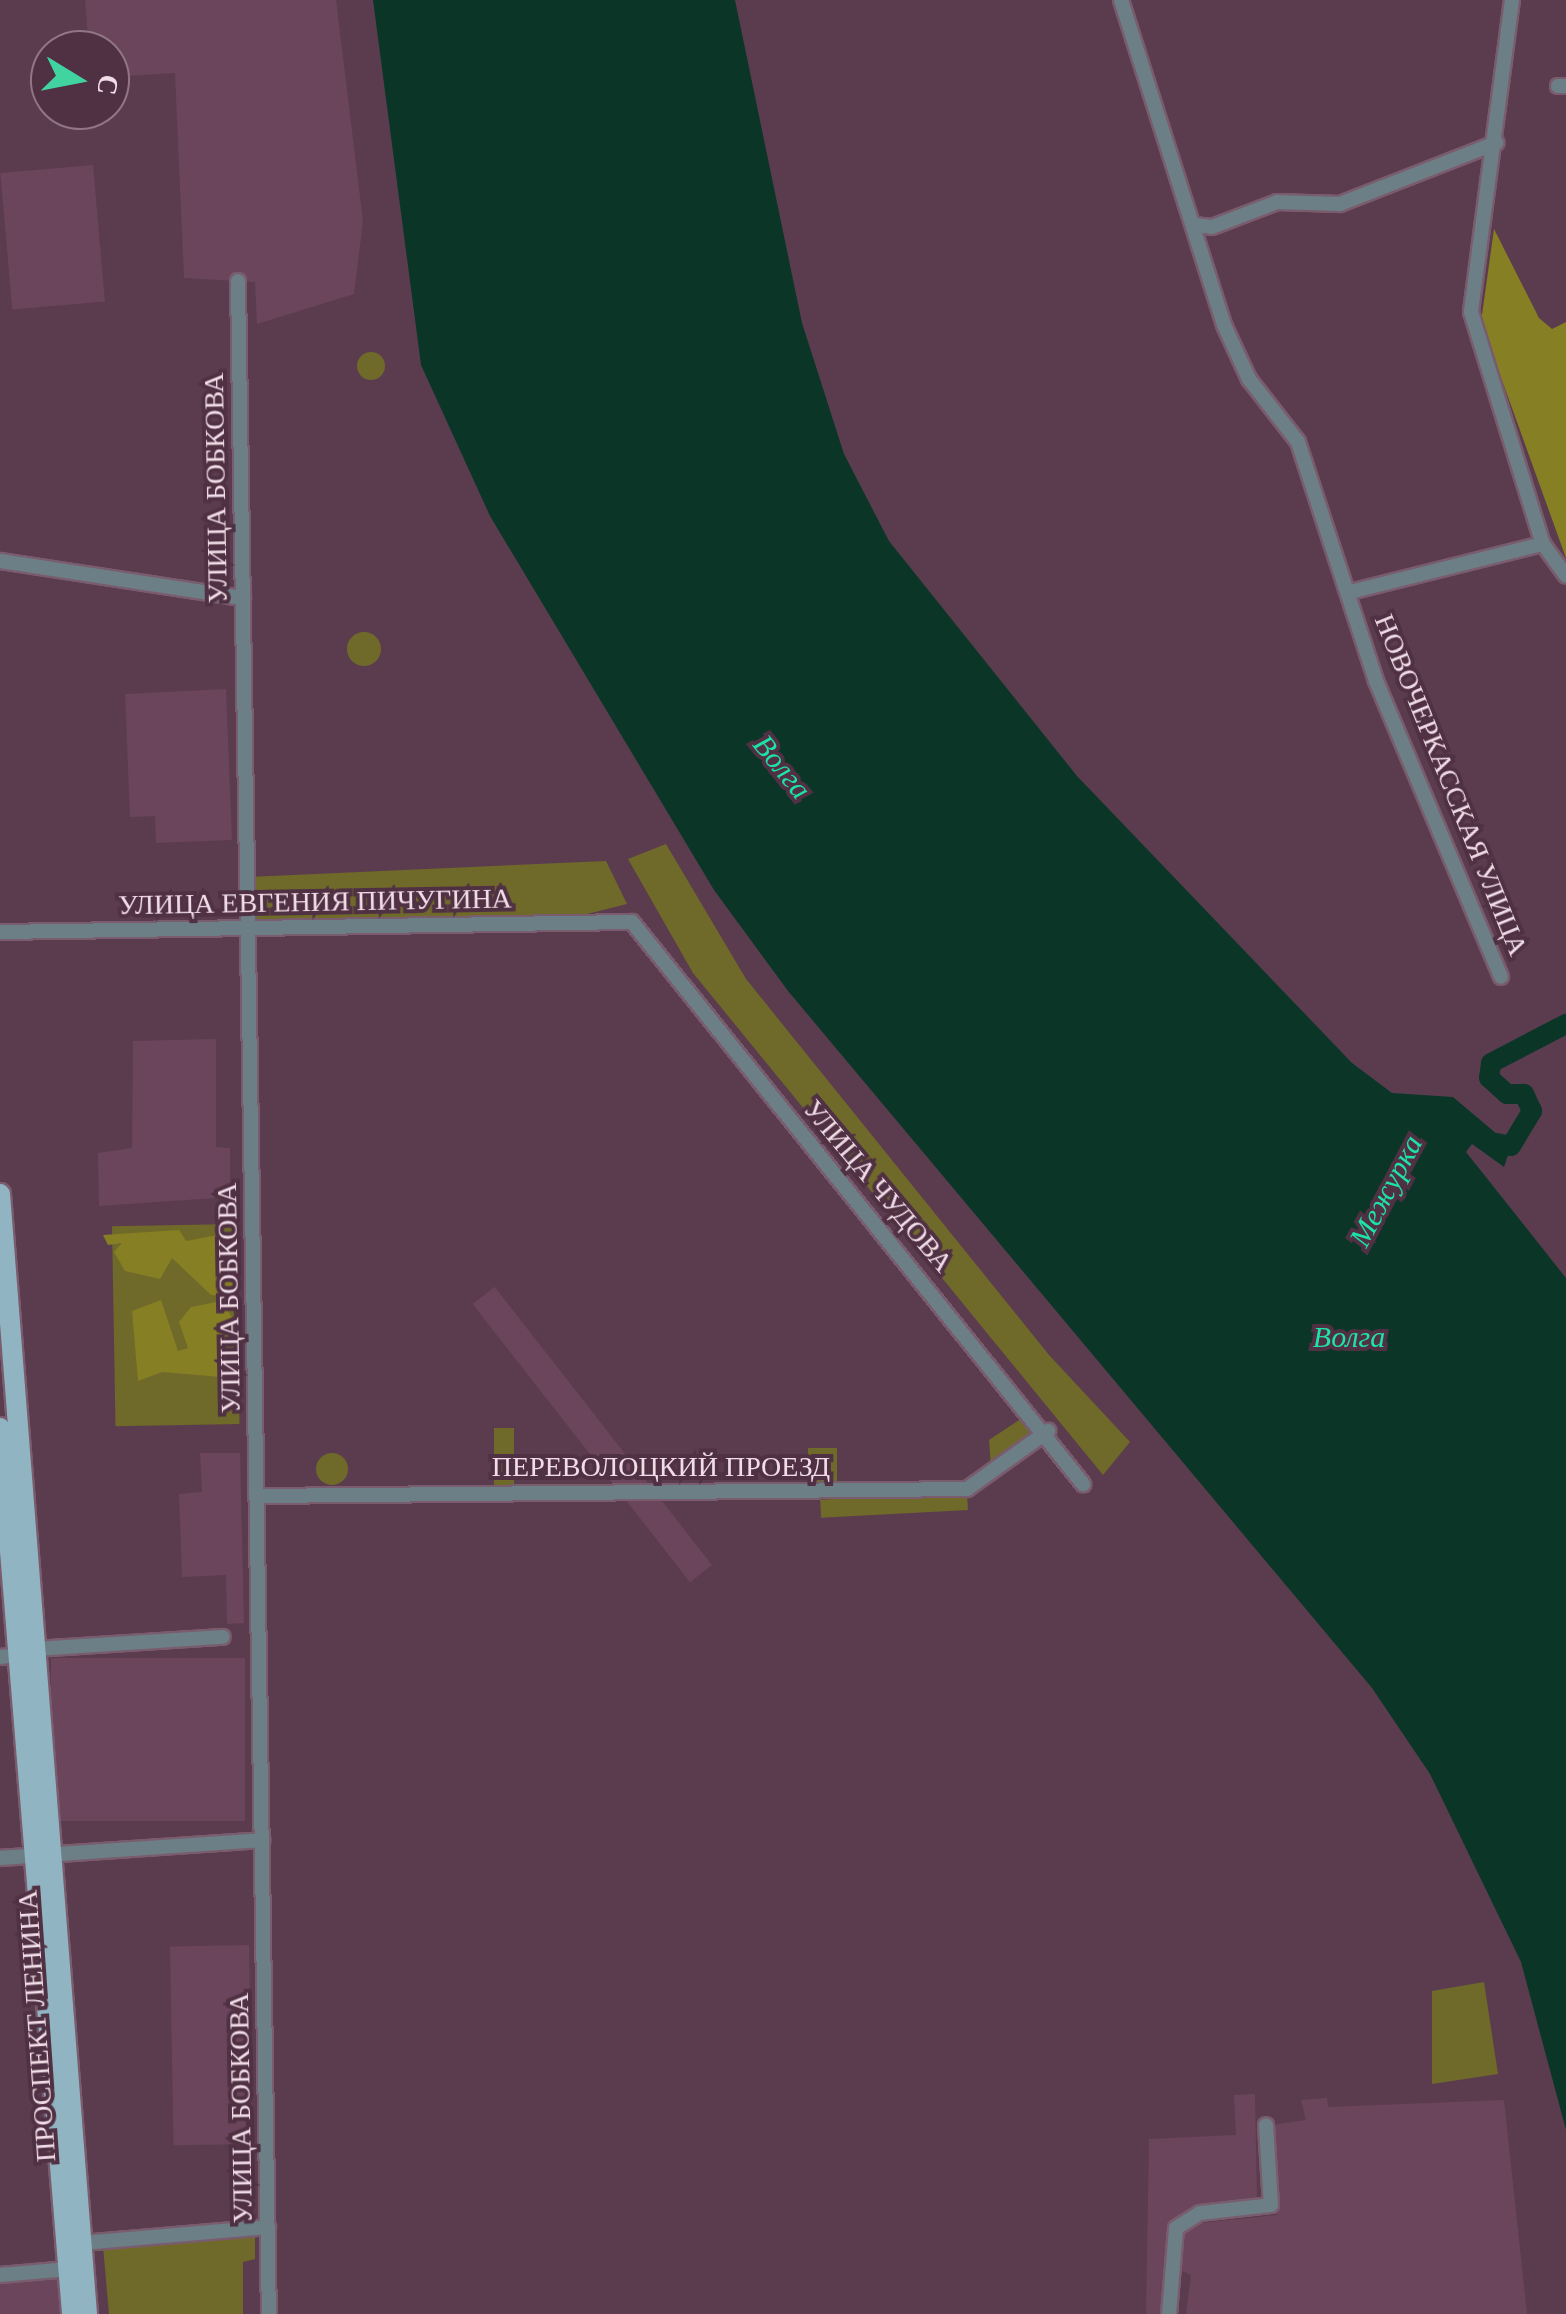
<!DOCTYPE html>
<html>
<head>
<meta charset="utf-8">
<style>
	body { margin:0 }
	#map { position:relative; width:1566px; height:2314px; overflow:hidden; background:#5b3c4e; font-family:"Times New Roman",serif }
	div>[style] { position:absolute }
	.built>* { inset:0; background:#6b455b; transform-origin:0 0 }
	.green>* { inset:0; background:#6f6a2a; transform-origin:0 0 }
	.round { border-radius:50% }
	.forest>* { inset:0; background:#867f23 }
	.water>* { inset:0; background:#0b3627 }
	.river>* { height:20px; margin:-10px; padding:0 10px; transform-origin:10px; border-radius:10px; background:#0b3627 }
	.roads { filter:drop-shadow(2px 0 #795c6d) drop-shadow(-2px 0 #795c6d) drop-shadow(0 2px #795c6d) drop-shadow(0 -2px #795c6d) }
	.minor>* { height:14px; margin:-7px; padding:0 7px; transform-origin:7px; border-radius:7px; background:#6d7f86 }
	.primary>* { height:20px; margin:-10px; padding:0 10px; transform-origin:10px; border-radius:10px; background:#91b4c3 }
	span { translate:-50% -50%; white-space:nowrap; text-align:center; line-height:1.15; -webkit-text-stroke:8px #503143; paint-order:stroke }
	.street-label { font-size:28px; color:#f1dde7 }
	.water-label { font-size:30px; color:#1ce3a7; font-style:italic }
	.north { position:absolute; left:30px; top:30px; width:100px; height:100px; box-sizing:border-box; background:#503143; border:2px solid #907685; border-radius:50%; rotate:100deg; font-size:28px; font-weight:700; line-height:40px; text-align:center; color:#f1dde7 }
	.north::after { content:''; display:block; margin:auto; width:35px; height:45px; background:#42d4a0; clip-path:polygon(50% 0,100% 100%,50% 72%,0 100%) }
</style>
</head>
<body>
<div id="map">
	<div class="built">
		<div style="clip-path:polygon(85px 0,336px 0,363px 221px,354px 294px,257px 324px,255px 282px,184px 278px,175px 73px,110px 77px,110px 50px,89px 50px)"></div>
		<div style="left:93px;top:165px;width:137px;height:93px;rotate:85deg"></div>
		<div style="clip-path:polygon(226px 689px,232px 840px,156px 843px,155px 816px,130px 817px,125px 694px)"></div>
		<div style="clip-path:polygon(216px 1039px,216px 1147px,230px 1148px,230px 1197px,99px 1206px,98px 1153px,132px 1148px,133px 1041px)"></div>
		<div style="clip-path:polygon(200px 1453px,240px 1453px,244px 1623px,227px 1624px,226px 1575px,182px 1577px,179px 1494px,202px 1492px)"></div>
		<div style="left:712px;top:1565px;width:28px;height:353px;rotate:142deg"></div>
		<div style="left:245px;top:1658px;width:163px;height:194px;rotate:90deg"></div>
		<div style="left:249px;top:1945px;width:199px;height:79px;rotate:89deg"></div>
		<div style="clip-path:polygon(1255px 2094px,1257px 2203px,1191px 2207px,1173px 2221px,1165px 2314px,1146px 2314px,1149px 2139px,1236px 2135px,1234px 2095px)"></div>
		<div style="clip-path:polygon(1327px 2098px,1328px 2107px,1504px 2100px,1527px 2314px,1186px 2314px,1191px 2275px,1177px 2269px,1178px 2239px,1192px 2224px,1277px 2215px,1272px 2125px,1306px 2120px,1301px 2100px)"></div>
		<div style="clip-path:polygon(61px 2278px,64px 2314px,0 2314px,0 2283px)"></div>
	</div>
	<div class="green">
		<div class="round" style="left:357px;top:352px;width:28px;height:28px"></div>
		<div class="round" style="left:347px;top:632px;width:34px;height:34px"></div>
		<div style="clip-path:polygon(666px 844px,746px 979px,1049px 1355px,1130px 1442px,1103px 1475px,693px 973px,628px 859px)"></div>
		<div style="clip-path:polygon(606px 861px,627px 904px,551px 923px,248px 928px,247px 877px)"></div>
		<div style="left:236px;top:1224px;width:200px;height:124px;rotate:89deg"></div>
		<div style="clip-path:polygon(1028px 1414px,1042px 1431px,991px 1468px,989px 1440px)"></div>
		<div style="left:514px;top:1428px;width:57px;height:20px;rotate:90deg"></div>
		<div style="left:837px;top:1448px;width:37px;height:29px;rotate:90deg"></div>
		<div class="round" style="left:316px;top:1453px;width:32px;height:32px"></div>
		<div style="left:967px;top:1492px;width:18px;height:147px;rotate:87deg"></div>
		<div style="clip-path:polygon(1484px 1982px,1498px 2074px,1432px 2084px,1432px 1991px)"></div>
		<div style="clip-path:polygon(255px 2234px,255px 2259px,243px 2262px,243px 2314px,109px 2314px,103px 2246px)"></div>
	</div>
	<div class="forest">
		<div style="clip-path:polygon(1494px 229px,1539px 318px,1552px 329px,1566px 322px,1566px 558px,1481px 322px)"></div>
		<div style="clip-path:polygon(179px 1230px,186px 1241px,234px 1232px,233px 1297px,211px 1295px,172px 1258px,160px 1279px,125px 1271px,114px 1252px,122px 1243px,108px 1245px,103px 1235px)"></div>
		<div style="clip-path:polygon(161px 1300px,178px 1351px,188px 1348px,179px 1322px,191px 1307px,221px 1301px,237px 1325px,233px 1378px,162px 1372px,138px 1381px,132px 1311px)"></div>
	</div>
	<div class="water">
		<div style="clip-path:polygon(373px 0,735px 0,802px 323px,844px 454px,889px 541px,1077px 776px,1352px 1063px,1392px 1093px,1453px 1097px,1511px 1146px,1504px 1167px,1472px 1144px,1466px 1152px,1566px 1278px,1566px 2130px,1521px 1962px,1430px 1774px,1372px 1688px,788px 991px,714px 890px,490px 516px,421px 365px)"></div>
	</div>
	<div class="river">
		<div style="left:1486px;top:1141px;width:25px;rotate:11deg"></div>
		<div style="left:1511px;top:1146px;width:41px;rotate:-59deg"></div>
		<div style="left:1532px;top:1111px;width:19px;rotate:-115deg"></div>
		<div style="left:1524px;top:1094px;width:17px;rotate:180deg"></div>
		<div style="left:1507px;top:1094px;width:24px;rotate:-138deg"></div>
		<div style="left:1489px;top:1078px;width:15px;rotate:-82deg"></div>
		<div style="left:1491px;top:1063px;width:85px;rotate:-27.5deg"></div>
	</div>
	<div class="roads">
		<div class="minor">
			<div style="left:1121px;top:0;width:341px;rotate:72.4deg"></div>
			<div style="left:1224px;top:325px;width:60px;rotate:65.2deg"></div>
			<div style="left:1249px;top:379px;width:80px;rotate:52.1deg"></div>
			<div style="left:1298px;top:442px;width:251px;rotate:71.9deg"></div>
			<div style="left:1376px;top:681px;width:321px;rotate:67.1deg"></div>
			<div style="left:1512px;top:0;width:315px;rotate:97.5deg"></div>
			<div style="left:1471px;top:312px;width:243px;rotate:72.8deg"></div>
			<div style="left:1543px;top:544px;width:39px;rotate:54deg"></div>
			<div style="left:1558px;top:86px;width:8px"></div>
			<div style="left:1194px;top:225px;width:18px;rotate:6deg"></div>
			<div style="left:1212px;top:227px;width:70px;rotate:-21deg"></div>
			<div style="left:1277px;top:202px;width:63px;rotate:1.8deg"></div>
			<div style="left:1340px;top:204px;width:168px;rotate:-21.4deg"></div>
			<div style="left:238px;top:281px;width:2033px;rotate:89.13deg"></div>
			<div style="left:0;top:561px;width:246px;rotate:8.7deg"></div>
			<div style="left:1354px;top:591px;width:195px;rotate:-14deg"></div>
			<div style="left:0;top:932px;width:632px;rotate:-0.91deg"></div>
			<div style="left:632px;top:922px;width:721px;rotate:51.25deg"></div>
			<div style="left:257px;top:1496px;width:710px;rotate:-0.56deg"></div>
			<div style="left:967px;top:1489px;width:100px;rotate:-35.6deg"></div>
			<div style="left:35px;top:1649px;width:188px;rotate:-3.7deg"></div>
			<div style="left:0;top:1657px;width:20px;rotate:-6deg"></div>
			<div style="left:0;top:1858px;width:263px;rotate:-3.9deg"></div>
			<div style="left:82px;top:2243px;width:187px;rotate:-4.9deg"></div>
			<div style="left:0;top:2275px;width:69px;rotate:-5deg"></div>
			<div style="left:1169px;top:2314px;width:86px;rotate:-85.3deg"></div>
			<div style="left:1176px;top:2228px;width:28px;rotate:-32deg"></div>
			<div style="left:1200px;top:2213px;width:71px;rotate:-6.4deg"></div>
			<div style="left:1271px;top:2205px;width:80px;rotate:-93.6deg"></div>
		</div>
		<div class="primary">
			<div style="left:0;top:1194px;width:1123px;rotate:85.56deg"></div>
			<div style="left:0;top:1428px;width:889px;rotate:85.35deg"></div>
		</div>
	</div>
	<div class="street-label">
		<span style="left:216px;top:488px;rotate:-91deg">УЛИЦА БОБКОВА</span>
		<span style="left:1451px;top:785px;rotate:68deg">НОВОЧЕРКАССКАЯ УЛИЦА</span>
		<span style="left:315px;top:902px;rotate:-1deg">УЛИЦА ЕВГЕНИЯ ПИЧУГИНА</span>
		<span style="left:878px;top:1186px;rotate:50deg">УЛИЦА ЧУДОВА</span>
		<span style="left:229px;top:1298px;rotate:-91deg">УЛИЦА БОБКОВА</span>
		<span style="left:661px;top:1467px">ПЕРЕВОЛОЦКИЙ ПРОЕЗД</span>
		<span style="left:37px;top:2026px;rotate:-94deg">ПРОСПЕКТ ЛЕНИНА</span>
		<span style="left:241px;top:2108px;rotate:-91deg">УЛИЦА БОБКОВА</span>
	</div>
	<div class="water-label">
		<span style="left:782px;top:767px;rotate:51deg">Волга</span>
		<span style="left:1386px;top:1191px;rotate:-62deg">Межурка</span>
		<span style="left:1349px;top:1337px">Волга</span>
	</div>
	<div class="north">С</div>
</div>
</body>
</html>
